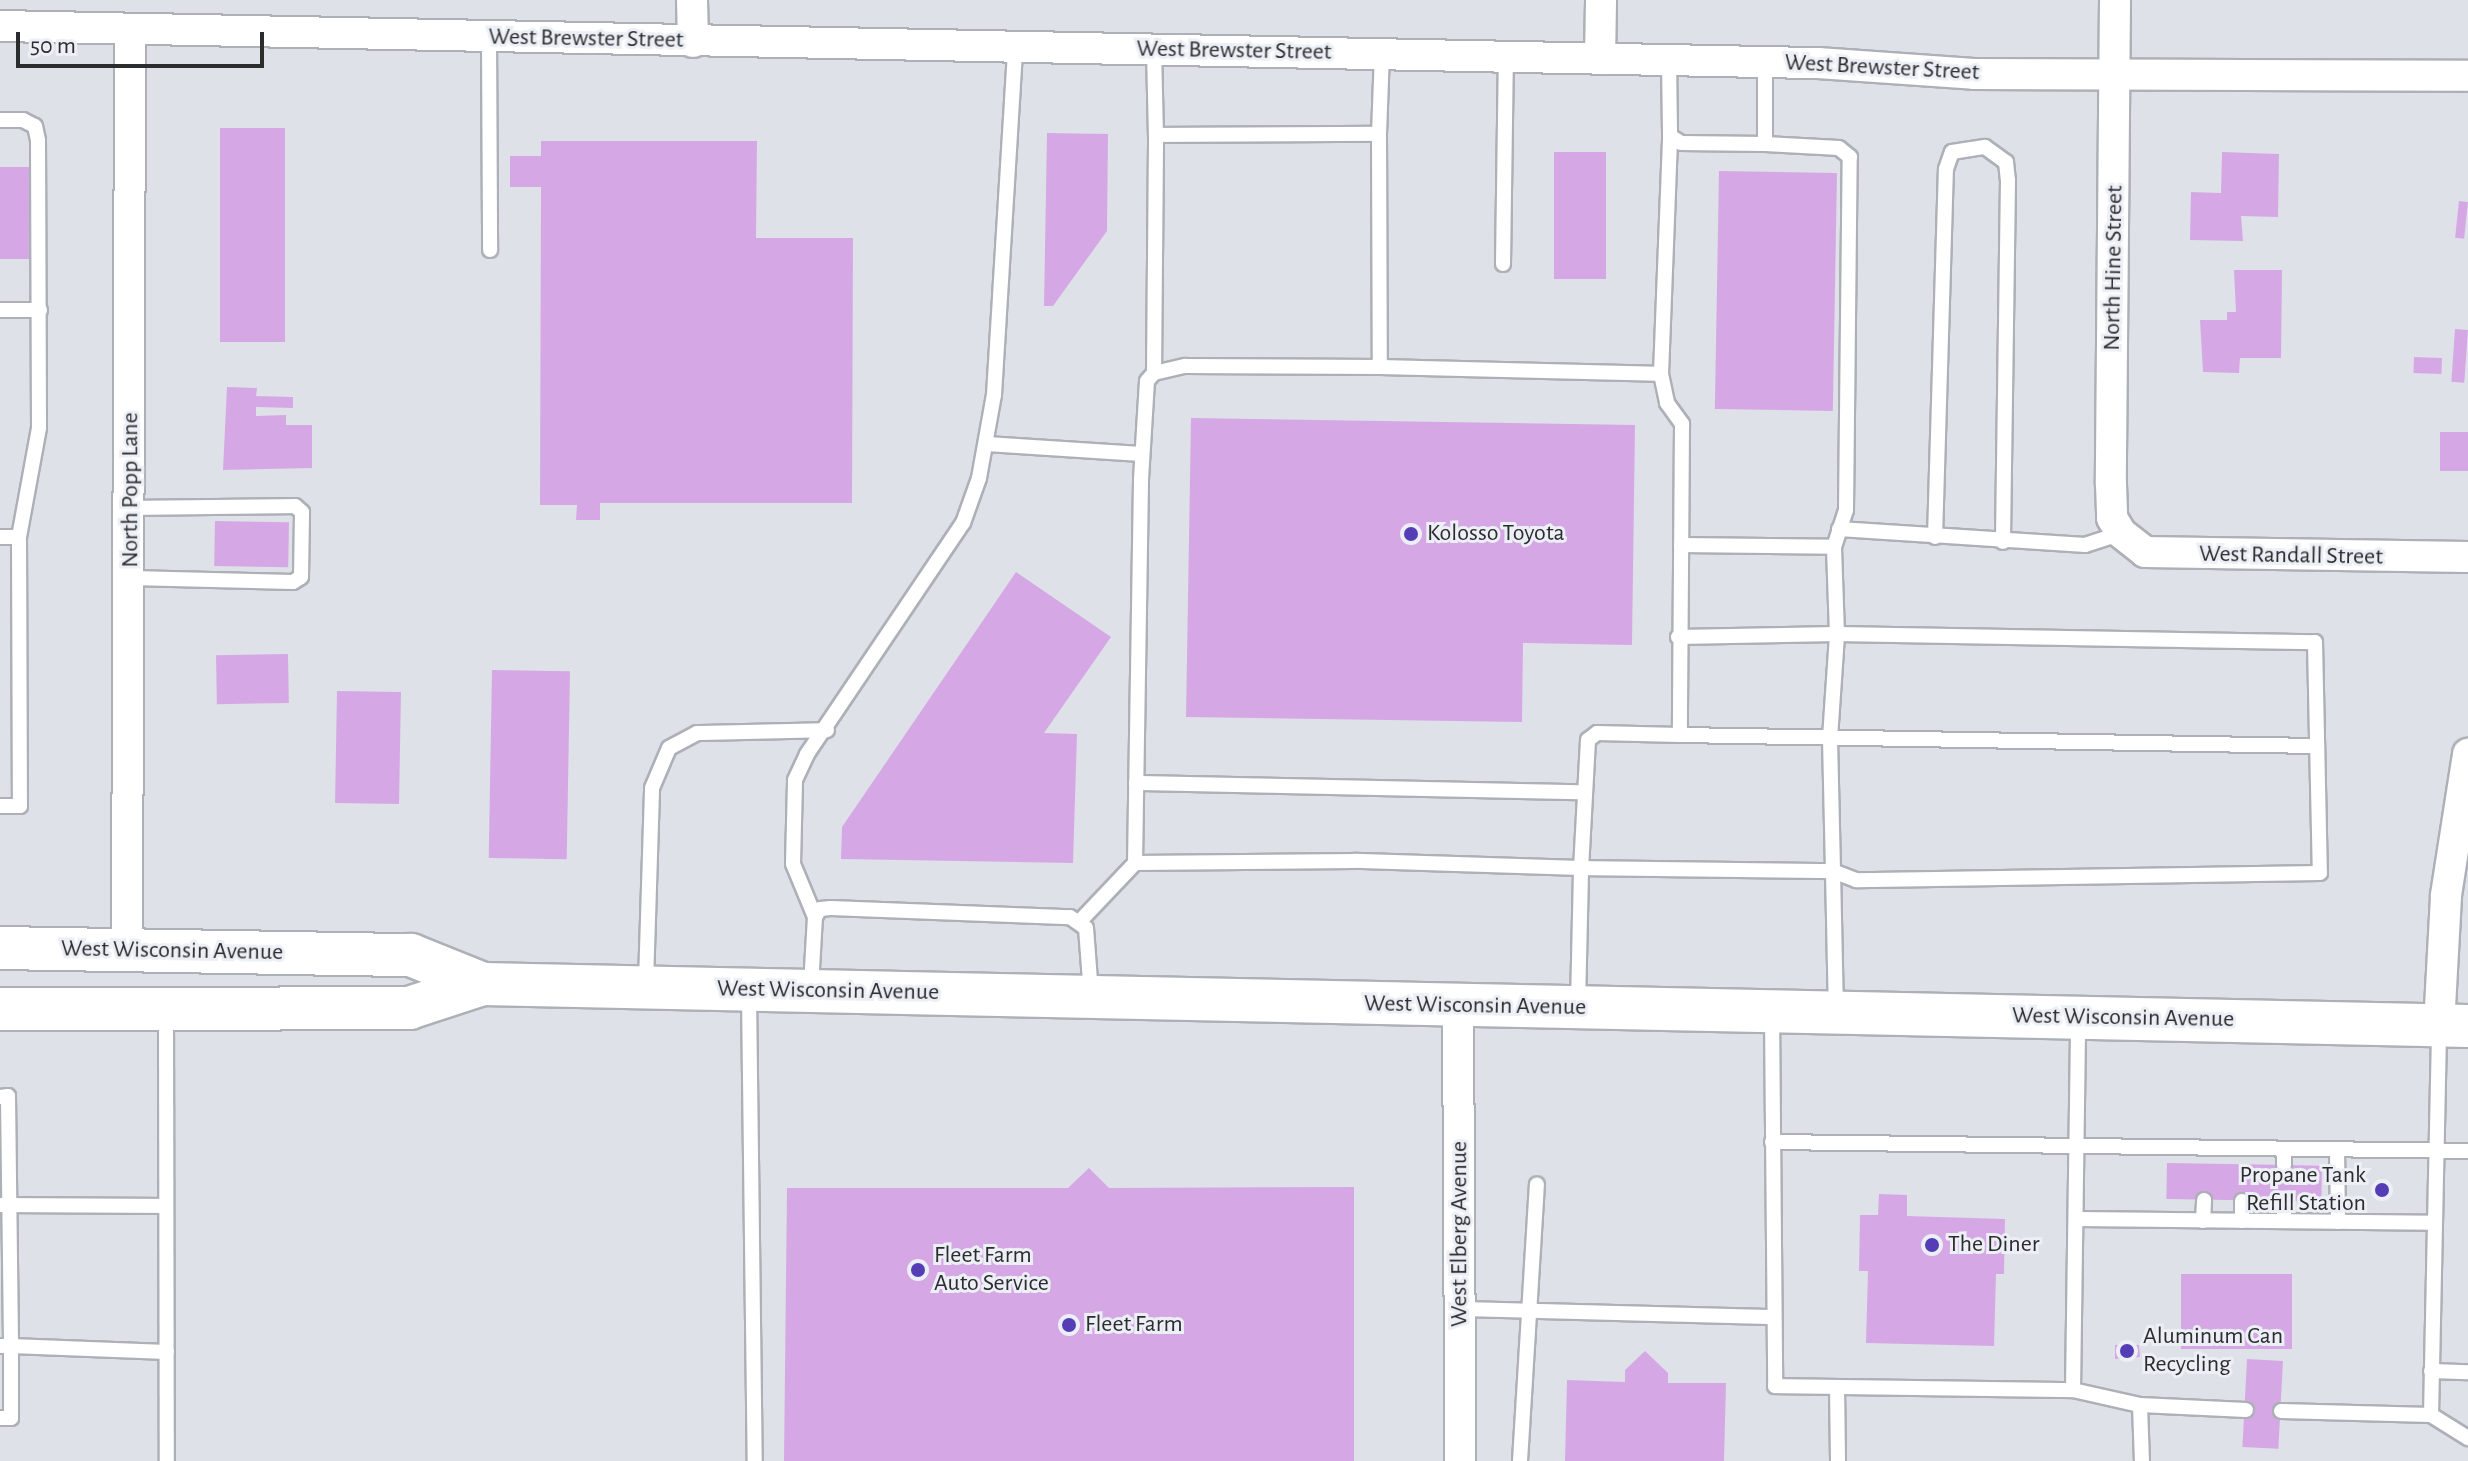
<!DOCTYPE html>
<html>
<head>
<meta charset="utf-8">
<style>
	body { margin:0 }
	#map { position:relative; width:2468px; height:1461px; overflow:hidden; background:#dfe1e8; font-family:"Alegreya Sans",sans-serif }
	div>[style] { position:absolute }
	.building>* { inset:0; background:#d5a8e5; transform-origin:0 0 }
	.roads { filter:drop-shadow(2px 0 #adb0b6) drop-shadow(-2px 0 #adb0b6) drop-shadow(0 2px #adb0b6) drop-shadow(0 -2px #adb0b6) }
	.service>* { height:14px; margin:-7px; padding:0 7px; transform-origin:7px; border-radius:7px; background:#fff }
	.minor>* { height:30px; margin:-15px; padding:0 15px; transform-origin:15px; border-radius:15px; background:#fff }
	.secondary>* { height:42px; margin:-21px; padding:0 21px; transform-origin:21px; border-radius:21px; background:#fff }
	.dots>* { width:22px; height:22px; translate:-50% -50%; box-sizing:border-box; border:4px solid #eceff5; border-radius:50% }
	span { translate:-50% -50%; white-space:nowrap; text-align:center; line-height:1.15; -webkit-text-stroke:6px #eceff5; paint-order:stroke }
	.street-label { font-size:24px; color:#2b2c2e }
	.poi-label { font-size:24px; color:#2b2c2e }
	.left { translate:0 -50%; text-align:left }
	.right { translate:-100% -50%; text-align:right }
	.scale { position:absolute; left:16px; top:32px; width:248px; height:36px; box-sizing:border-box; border:4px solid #2b2c2e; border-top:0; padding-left:10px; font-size:24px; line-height:28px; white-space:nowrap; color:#2b2c2e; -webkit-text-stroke:6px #eceff5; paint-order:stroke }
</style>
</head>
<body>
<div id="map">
	<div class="building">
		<div style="left:220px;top:128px;width:65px;height:214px"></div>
		<div style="clip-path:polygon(1047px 133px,1108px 134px,1107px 231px,1053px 306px,1044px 306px)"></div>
		<div style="clip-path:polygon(541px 141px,757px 141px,756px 238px,853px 238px,852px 503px,600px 503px,600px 520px,576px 520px,577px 505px,540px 505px,541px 187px,510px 187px,510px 156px,541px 156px)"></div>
		<div style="left:1606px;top:152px;width:127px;height:52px;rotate:90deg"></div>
		<div style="clip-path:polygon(2222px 152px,2279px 154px,2278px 217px,2241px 216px,2243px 241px,2190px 240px,2191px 192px,2221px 193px)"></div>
		<div style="left:0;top:167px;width:29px;height:92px"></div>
		<div style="left:1719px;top:171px;width:118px;height:238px;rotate:1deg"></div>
		<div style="left:2459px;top:201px;width:9px;height:37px;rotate:6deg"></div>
		<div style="clip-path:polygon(2234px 270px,2282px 270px,2281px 358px,2240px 358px,2239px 373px,2203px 372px,2200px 320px,2227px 320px,2227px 312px,2236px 312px)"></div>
		<div style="left:2455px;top:329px;width:13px;height:53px;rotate:4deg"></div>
		<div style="left:2414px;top:357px;width:28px;height:16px;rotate:2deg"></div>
		<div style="clip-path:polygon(227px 387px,257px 388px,256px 396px,293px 397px,293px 408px,256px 407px,256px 416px,286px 415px,286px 425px,312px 425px,312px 468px,223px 470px)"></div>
		<div style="clip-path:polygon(1191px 418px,1635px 425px,1632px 645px,1523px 643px,1522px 722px,1186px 717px)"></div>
		<div style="left:2440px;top:432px;width:28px;height:39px"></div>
		<div style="left:215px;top:521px;width:74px;height:45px;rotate:1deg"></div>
		<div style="clip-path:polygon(1016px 572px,1111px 637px,1044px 733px,1077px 734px,1073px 863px,841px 859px,842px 827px)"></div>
		<div style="left:288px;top:654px;width:49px;height:72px;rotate:89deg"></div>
		<div style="left:492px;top:670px;width:78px;height:188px;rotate:1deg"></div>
		<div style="left:337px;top:691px;width:64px;height:112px;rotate:1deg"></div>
		<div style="left:2167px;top:1163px;width:155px;height:36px;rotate:1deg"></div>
		<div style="clip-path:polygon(1089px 1168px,1109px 1188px,1354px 1187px,1354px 1461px,784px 1461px,787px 1188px,1068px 1188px)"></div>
		<div style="left:2374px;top:1183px;width:16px;height:13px;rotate:4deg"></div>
		<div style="clip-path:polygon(1879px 1194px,1907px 1195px,1907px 1216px,2005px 1219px,2004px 1274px,1996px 1274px,1994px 1346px,1866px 1343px,1868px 1271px,1859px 1271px,1860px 1215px,1878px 1215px)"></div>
		<div style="left:2181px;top:1274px;width:111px;height:75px"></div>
		<div style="clip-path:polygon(2115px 1345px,2139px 1345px,2140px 1357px,2115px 1359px)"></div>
		<div style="clip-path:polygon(1645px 1351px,1668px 1373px,1668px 1383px,1726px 1383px,1724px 1461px,1565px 1461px,1567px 1380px,1625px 1382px,1625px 1370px)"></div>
		<div style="left:2247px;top:1359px;width:36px;height:88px;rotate:3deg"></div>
	</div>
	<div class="roads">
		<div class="service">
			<div style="left:489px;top:37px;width:213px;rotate:89.7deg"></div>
			<div style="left:1154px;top:49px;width:86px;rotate:88.7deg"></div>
			<div style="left:1156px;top:135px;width:223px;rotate:-0.3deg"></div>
			<div style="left:1379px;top:134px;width:81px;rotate:-87.9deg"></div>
			<div style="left:1669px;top:60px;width:76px;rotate:89.2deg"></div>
			<div style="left:1670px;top:136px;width:13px;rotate:32deg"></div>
			<div style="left:1681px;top:143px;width:84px;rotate:0.7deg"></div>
			<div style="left:0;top:120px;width:23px"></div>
			<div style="left:23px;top:120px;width:13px;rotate:27deg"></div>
			<div style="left:35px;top:126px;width:14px;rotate:78deg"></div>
			<div style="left:38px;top:140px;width:288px;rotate:89.8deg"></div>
			<div style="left:39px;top:428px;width:111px;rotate:100.4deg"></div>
			<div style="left:1379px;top:134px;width:233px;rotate:89.8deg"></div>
			<div style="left:1503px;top:264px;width:208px;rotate:-89.2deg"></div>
			<div style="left:0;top:310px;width:40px"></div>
			<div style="left:1154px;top:373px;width:238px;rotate:-89.5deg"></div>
			<div style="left:1661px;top:374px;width:238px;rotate:-87.8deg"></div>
			<div style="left:986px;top:444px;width:156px;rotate:3.7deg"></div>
			<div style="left:1839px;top:529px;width:247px;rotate:3.7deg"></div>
			<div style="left:2085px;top:545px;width:38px;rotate:-18deg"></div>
			<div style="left:0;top:537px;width:19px"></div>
			<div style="left:19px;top:537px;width:269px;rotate:89.8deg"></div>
			<div style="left:20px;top:806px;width:20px;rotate:180deg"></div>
			<div style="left:1935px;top:537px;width:368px;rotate:-88.3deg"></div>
			<div style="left:1946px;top:169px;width:18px;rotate:-71deg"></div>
			<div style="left:1952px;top:152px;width:33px;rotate:-9deg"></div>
			<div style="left:1985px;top:147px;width:26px;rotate:36deg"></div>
			<div style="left:2006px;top:162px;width:18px;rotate:84deg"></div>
			<div style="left:2008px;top:180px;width:362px;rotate:90.8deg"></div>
			<div style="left:1681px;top:545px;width:153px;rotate:0.7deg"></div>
			<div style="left:131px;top:578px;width:162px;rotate:1.4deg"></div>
			<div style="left:293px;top:582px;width:9px;rotate:-32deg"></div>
			<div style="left:301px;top:577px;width:65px;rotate:-89.1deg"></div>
			<div style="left:302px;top:512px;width:9px;rotate:-139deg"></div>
			<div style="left:295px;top:506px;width:164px;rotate:179.3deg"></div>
			<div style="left:1678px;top:637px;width:159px;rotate:-1.1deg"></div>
			<div style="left:1837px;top:634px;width:478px;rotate:1deg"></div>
			<div style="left:2315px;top:642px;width:231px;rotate:88.8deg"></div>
			<div style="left:2320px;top:873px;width:464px;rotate:179.1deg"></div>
			<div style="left:1856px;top:880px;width:25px;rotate:-159deg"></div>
			<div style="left:1833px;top:871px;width:133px;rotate:-91.3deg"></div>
			<div style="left:1830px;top:738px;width:104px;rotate:-86.1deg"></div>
			<div style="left:1837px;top:634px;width:87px;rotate:-92deg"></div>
			<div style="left:1834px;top:547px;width:39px;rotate:-72deg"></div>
			<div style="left:1846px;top:510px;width:353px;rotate:-89.4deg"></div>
			<div style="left:1850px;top:157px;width:14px;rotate:-141deg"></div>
			<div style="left:1839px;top:148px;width:74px;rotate:-176.9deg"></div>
			<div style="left:1765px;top:144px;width:82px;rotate:-90deg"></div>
			<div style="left:1680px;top:735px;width:637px;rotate:0.99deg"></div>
			<div style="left:1136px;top:783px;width:448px;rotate:1.2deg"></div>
			<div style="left:815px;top:917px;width:57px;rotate:-112.5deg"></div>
			<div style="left:793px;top:864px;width:84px;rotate:-88.6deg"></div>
			<div style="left:795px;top:780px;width:29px;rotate:-65deg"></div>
			<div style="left:807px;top:754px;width:279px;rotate:-56deg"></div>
			<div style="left:963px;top:523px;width:48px;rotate:-70.4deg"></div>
			<div style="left:979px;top:478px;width:84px;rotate:-79.8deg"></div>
			<div style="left:994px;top:395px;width:349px;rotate:-86.5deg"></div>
			<div style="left:1081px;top:920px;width:79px;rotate:-46.5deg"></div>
			<div style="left:1135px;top:863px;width:384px;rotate:-89.1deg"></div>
			<div style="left:1141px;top:479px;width:98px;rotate:-86.5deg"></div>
			<div style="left:1147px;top:381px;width:11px;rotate:-49deg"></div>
			<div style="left:1154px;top:373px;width:32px;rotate:-13deg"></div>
			<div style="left:1185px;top:366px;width:195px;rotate:0.3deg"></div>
			<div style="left:1380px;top:367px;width:281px;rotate:1.4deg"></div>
			<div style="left:1661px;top:374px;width:30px;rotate:78deg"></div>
			<div style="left:1667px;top:403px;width:26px;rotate:54deg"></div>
			<div style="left:1682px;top:424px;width:311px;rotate:90.4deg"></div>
			<div style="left:1680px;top:735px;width:83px;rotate:-178.6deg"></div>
			<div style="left:1597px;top:733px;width:11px;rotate:142deg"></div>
			<div style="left:1588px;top:740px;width:128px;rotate:93.1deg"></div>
			<div style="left:1581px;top:868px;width:227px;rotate:-178.2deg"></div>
			<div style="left:1354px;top:861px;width:219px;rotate:179.5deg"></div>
			<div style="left:646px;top:982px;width:194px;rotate:-88.2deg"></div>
			<div style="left:652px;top:788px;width:43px;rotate:-67deg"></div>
			<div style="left:669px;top:748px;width:32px;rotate:-28deg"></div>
			<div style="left:697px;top:733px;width:130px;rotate:-1.3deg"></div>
			<div style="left:811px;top:986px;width:69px;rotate:-86.7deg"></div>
			<div style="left:815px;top:917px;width:9px;rotate:-58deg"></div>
			<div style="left:820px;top:909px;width:11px;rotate:-5deg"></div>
			<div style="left:831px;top:908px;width:239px;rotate:2.2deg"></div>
			<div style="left:1070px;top:917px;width:19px;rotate:35deg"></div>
			<div style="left:1086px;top:928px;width:66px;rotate:85.7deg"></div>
			<div style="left:749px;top:994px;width:467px;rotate:89.3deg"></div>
			<div style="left:1578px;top:1004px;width:136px;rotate:-88.7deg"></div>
			<div style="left:1581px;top:868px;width:252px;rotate:0.7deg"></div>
			<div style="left:1833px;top:871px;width:139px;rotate:88.8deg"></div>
			<div style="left:166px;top:1013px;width:448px;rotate:89.9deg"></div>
			<div style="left:1772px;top:1014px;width:372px;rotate:89.5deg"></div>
			<div style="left:1775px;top:1386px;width:298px;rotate:0.8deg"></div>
			<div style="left:2073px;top:1390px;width:369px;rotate:-89.2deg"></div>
			<div style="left:0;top:1097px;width:8px;rotate:-7deg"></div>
			<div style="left:8px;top:1096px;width:250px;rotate:89.3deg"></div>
			<div style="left:11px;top:1346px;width:156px;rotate:2.2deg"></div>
			<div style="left:1772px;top:1142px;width:696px;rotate:0.74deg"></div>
			<div style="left:2337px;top:1149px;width:73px;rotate:89.2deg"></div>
			<div style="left:2284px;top:1165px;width:16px;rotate:-90deg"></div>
			<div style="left:2284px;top:1201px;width:20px;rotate:90deg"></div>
			<div style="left:0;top:1205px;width:166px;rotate:0.3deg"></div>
			<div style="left:2078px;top:1219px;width:355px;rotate:0.6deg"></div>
			<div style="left:2203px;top:1221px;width:21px;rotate:-87deg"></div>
			<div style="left:2242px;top:1221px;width:20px;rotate:-90deg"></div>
			<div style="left:1461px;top:1309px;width:310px;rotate:1.5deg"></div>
			<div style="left:0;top:1346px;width:11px"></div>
			<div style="left:11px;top:1346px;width:72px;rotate:90deg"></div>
			<div style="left:11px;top:1418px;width:11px;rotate:180deg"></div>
			<div style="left:2431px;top:1371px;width:37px;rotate:2deg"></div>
			<div style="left:1837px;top:1387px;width:74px;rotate:89.2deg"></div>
			<div style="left:2073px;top:1390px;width:69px;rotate:12.6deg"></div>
			<div style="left:2140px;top:1405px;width:106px;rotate:2.7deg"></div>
			<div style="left:2140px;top:1405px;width:56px;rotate:88deg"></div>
			<div style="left:2281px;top:1411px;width:150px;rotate:1.5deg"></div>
			<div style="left:2431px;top:1415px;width:386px;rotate:-88.8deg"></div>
			<div style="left:2431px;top:1415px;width:44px;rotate:31.9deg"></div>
			<div style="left:1520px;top:1461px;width:277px;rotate:-86.5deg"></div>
		</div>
		<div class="minor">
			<div style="left:692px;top:0;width:42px;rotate:88.6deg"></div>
			<div style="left:2115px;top:0;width:484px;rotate:90.5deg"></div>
			<div style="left:2111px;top:484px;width:34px;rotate:88deg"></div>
			<div style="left:2112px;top:518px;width:17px;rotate:59deg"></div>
			<div style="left:2121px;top:533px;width:31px;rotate:38deg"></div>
			<div style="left:2145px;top:552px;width:323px;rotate:0.9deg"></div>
			<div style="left:0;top:26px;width:1818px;rotate:1.17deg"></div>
			<div style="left:1818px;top:63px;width:156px;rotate:4deg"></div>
			<div style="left:1974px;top:74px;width:494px;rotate:0.2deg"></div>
			<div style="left:1600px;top:59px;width:59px;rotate:-89deg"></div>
			<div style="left:127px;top:951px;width:921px;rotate:-89.81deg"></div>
			<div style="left:1458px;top:1006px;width:455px;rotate:89.7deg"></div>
			<div style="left:2439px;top:1026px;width:131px;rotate:-86.9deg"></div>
			<div style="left:2446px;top:895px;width:143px;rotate:-81.1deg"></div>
		</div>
		<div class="secondary">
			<div style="left:0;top:948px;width:411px;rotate:1deg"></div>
			<div style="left:411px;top:955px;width:78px;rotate:21.9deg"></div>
			<div style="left:0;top:1009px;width:409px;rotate:-0.1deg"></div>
			<div style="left:409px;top:1008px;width:78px;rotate:-18deg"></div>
			<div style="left:483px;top:984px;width:1985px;rotate:1.21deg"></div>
		</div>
	</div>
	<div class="dots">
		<div style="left:1411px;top:534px;background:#543db5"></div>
		<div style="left:2382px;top:1190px;background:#543db5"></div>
		<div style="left:1932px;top:1245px;background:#543db5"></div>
		<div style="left:918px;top:1270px;background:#543db5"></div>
		<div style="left:1069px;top:1325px;background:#543db5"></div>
		<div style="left:2127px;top:1351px;background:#543db5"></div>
	</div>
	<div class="street-label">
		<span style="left:586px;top:39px;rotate:1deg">West Brewster Street</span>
		<span style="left:1234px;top:51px;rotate:1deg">West Brewster Street</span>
		<span style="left:1882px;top:68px;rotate:3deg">West Brewster Street</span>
		<span style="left:2114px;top:268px;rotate:-89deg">North Hine Street</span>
		<span style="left:131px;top:490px;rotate:-90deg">North Popp Lane</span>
		<span style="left:2291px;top:556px;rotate:1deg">West Randall Street</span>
		<span style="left:172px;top:951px;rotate:1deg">West Wisconsin Avenue</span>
		<span style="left:828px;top:991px;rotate:1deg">West Wisconsin Avenue</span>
		<span style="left:1475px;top:1006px;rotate:1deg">West Wisconsin Avenue</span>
		<span style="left:2123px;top:1018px;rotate:1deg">West Wisconsin Avenue</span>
		<span style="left:1460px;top:1234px;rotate:-90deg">West Elberg Avenue</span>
	</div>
	<div class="poi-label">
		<span class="left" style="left:1427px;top:534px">Kolosso Toyota</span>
		<span class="right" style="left:2366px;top:1190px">Propane Tank<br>Refill Station</span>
		<span class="left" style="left:1948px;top:1245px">The Diner</span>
		<span class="left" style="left:934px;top:1270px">Fleet Farm<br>Auto Service</span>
		<span class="left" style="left:1085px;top:1325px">Fleet Farm</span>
		<span class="left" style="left:2143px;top:1351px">Aluminum Can<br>Recycling</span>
	</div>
	<div class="scale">50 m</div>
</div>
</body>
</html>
